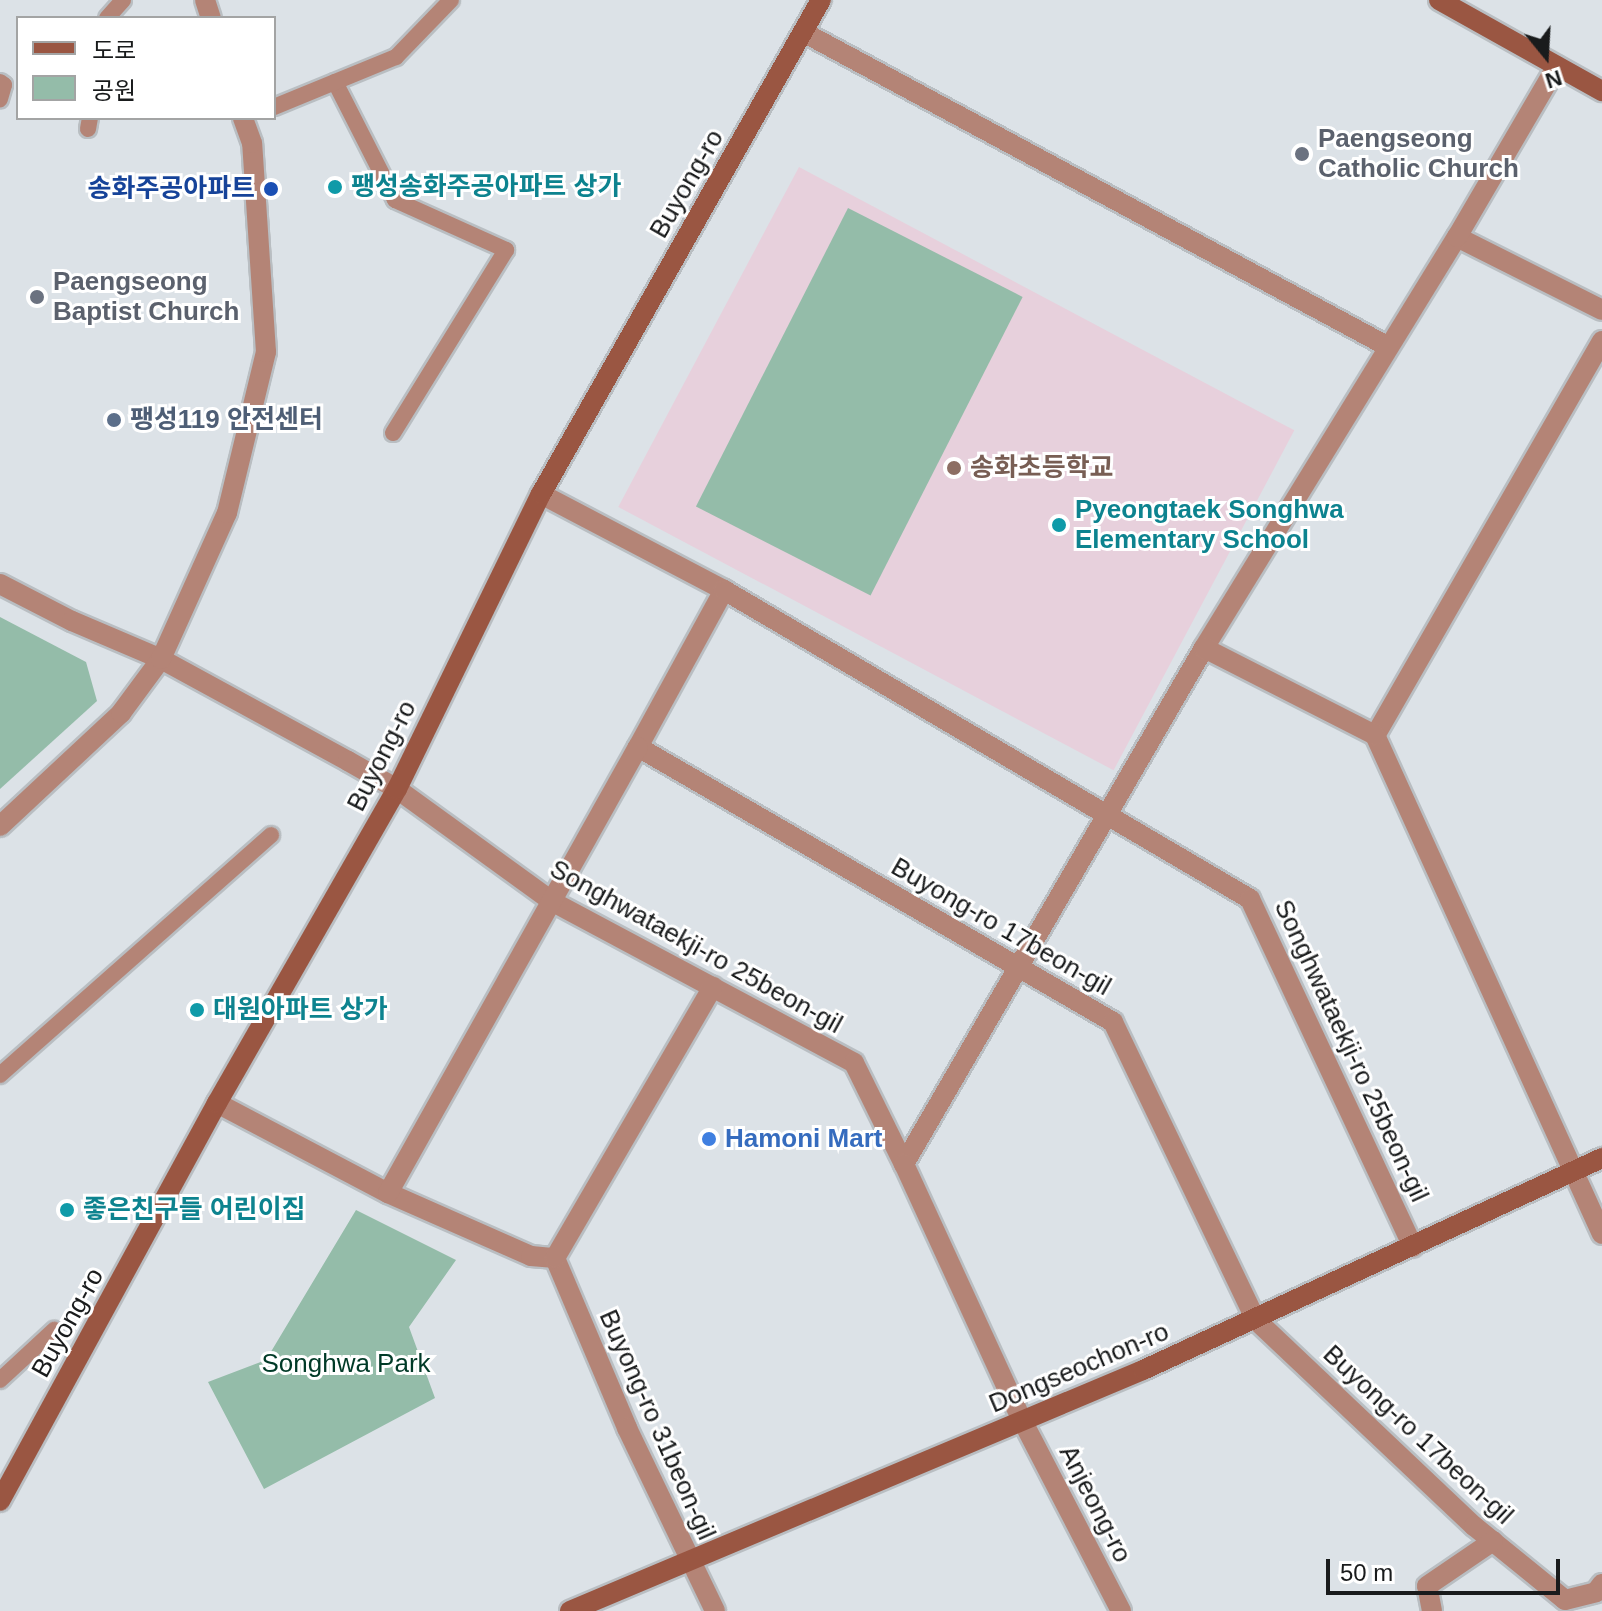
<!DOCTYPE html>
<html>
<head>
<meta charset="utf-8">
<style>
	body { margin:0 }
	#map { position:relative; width:1602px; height:1611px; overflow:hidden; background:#dce2e7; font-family:Helvetica,"Noto Sans KR",sans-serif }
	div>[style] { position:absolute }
	.education>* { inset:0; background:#e7d0dc; transform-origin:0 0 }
	.green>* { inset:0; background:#94bca9; transform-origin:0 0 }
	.roads { filter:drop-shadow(2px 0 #b9bec2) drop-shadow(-2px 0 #b9bec2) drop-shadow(0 2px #b9bec2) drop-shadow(0 -2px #b9bec2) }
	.lane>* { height:16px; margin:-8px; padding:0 8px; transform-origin:8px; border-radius:8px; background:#b48476 }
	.street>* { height:20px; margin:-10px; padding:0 10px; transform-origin:10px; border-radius:10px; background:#b48476 }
	.secondary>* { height:20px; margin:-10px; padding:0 10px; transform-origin:10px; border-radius:10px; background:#9a5642 }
	.dots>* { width:22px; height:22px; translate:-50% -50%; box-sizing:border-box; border:4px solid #fff; border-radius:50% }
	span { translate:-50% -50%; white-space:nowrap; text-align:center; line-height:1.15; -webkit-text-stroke:6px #fff; paint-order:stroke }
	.worship-label { font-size:26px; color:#5b616d; font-weight:700 }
	.left { translate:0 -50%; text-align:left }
	.street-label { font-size:26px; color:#191b1c }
	.culture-label { font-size:26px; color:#0d838f; font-weight:700 }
	.transit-label { font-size:26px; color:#164399; font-weight:700 }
	.right { translate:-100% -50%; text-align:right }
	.service-label { font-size:26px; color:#4e5e75; font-weight:700 }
	.education-label { font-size:26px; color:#785e54; font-weight:700 }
	.shop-label { font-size:26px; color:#366cbe; font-weight:700 }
	.park-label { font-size:26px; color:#003a27 }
	.legend { position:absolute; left:16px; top:16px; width:260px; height:104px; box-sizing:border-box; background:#fff; border:2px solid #a3a4a4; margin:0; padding:10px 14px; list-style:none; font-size:24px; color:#191b1c }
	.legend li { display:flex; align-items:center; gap:16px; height:40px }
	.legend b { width:40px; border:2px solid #a3a4a4 }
	.north { position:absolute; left:1506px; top:16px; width:80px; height:80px; -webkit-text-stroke:6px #fff; paint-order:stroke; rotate:162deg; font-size:22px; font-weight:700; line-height:32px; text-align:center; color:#191b1c }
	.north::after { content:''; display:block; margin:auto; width:28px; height:36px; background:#191b1c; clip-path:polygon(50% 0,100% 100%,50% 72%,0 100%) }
	.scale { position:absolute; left:1326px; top:1559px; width:234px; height:36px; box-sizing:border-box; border:4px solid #191b1c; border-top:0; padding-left:10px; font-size:24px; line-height:28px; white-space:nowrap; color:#191b1c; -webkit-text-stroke:6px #fff; paint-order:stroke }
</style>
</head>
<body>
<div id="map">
	<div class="education">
		<div style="left:799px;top:167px;width:561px;height:385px;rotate:28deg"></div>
	</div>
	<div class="green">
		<div style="left:848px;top:208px;width:196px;height:335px;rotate:27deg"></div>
		<div style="clip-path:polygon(0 617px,86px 662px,97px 701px,0 789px)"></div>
		<div style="clip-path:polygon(356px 1210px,456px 1260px,409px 1327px,435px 1398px,264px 1489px,208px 1382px,266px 1360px)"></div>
	</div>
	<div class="roads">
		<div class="lane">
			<div style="left:107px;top:18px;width:24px;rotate:-48deg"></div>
			<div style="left:0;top:82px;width:5px;rotate:37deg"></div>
			<div style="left:4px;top:85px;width:15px;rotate:106deg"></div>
			<div style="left:335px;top:82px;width:132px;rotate:63deg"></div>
			<div style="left:395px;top:200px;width:122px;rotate:24.2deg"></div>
			<div style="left:506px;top:250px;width:215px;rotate:121.7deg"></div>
			<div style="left:274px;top:107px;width:132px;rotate:-22.3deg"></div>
			<div style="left:396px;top:57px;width:79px;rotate:-46deg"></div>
			<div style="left:88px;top:129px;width:11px;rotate:-80deg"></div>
			<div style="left:0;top:1075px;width:362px;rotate:-41.5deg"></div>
			<div style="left:0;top:1380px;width:74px;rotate:-42.8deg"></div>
		</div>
		<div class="street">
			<div style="left:205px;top:0;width:19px;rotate:72deg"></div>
			<div style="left:803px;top:32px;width:663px;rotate:28.27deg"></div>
			<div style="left:1457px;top:237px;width:162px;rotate:26.7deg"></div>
			<div style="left:1602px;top:341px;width:455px;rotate:119.9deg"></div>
			<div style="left:1375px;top:735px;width:548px;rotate:65.54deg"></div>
			<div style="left:541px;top:494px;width:207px;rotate:27.7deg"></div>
			<div style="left:724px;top:590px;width:179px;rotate:118.7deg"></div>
			<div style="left:638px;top:747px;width:549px;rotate:30.07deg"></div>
			<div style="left:1113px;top:1022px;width:331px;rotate:64.4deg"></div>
			<div style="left:1256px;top:1320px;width:300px;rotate:43.4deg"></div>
			<div style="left:1474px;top:1526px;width:117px;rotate:39.1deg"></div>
			<div style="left:1565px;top:1600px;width:32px;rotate:-14deg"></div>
			<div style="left:1596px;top:1592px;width:10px;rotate:-53deg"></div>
			<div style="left:0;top:584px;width:81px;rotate:27.2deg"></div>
			<div style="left:72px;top:621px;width:97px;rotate:23.1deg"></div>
			<div style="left:161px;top:659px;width:213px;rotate:28.6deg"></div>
			<div style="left:348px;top:761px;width:56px;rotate:29.7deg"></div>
			<div style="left:397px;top:789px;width:193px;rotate:35.9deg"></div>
			<div style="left:553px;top:902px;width:341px;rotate:28.1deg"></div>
			<div style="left:854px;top:1063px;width:113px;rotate:63.7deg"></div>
			<div style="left:904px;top:1164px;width:597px;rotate:-59.83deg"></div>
			<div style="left:1204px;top:648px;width:483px;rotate:-58.4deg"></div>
			<div style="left:1457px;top:237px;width:198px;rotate:-59.7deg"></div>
			<div style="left:724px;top:590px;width:610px;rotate:30.43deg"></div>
			<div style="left:1250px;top:899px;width:384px;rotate:64.9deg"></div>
			<div style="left:1204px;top:648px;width:192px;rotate:27deg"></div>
			<div style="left:0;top:826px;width:166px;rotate:-43deg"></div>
			<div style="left:121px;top:713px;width:67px;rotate:-53.5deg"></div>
			<div style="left:161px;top:659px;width:160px;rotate:-65.7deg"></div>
			<div style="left:227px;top:513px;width:166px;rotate:-76.4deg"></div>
			<div style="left:266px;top:352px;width:209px;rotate:-93.8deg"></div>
			<div style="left:252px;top:143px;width:27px;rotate:-110deg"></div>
			<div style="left:217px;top:1103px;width:193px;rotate:27.8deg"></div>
			<div style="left:388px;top:1193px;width:156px;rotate:23.8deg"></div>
			<div style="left:531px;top:1256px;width:24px;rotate:5deg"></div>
			<div style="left:555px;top:1258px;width:185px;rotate:67deg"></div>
			<div style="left:627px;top:1428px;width:203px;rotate:64.3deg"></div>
			<div style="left:904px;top:1164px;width:282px;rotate:65.3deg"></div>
			<div style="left:1022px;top:1420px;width:215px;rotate:62.6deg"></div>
			<div style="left:388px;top:1193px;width:511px;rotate:-60.73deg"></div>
			<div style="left:555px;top:1258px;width:314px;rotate:-59.8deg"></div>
			<div style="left:1432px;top:1611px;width:25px;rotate:-101deg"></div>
			<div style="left:1427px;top:1586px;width:80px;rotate:-34.3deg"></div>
		</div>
		<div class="secondary">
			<div style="left:1439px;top:0;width:187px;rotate:29.2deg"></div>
			<div style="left:0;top:1501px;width:453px;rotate:-61.4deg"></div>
			<div style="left:217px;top:1103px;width:362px;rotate:-60.2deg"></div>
			<div style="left:397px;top:789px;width:328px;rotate:-64deg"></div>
			<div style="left:541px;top:494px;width:568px;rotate:-60.46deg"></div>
			<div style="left:570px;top:1611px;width:622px;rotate:-22.81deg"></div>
			<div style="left:1143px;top:1370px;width:506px;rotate:-24.79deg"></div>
		</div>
	</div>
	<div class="dots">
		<div style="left:1302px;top:154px;background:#6b7280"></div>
		<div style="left:335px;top:187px;background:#0f9aa8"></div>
		<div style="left:271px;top:189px;background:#1a4fb4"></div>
		<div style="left:37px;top:297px;background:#6b7280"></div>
		<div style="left:114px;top:420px;background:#5c6f8a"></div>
		<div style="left:954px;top:468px;background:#8d6e63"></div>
		<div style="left:1059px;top:525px;background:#0f9aa8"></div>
		<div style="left:197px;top:1010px;background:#0f9aa8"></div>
		<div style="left:709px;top:1139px;background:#3f7fe0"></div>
		<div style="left:67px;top:1210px;background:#0f9aa8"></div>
	</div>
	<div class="worship-label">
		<span class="left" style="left:1318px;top:154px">Paengseong<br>Catholic Church</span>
		<span class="left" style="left:53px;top:297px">Paengseong<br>Baptist Church</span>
	</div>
	<div class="street-label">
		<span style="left:687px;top:184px;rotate:-60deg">Buyong-ro</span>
		<span style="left:382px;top:756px;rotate:-63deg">Buyong-ro</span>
		<span style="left:1001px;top:927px;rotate:30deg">Buyong-ro 17beon-gil</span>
		<span style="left:696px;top:947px;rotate:29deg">Songhwataekji-ro 25beon-gil</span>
		<span style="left:1351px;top:1051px;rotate:65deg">Songhwataekji-ro 25beon-gil</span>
		<span style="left:68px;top:1323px;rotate:-61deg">Buyong-ro</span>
		<span style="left:1079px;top:1368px;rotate:-23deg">Dongseochon-ro</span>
		<span style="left:657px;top:1425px;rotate:66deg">Buyong-ro 31beon-gil</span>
		<span style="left:1418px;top:1435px;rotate:43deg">Buyong-ro 17beon-gil</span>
		<span style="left:1095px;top:1504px;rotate:63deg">Anjeong-ro</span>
	</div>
	<div class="culture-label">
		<span class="left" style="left:351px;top:187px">팽성송화주공아파트 상가</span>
		<span class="left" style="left:1075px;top:525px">Pyeongtaek Songhwa<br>Elementary School</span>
		<span class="left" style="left:213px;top:1010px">대원아파트 상가</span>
		<span class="left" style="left:83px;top:1210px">좋은친구들 어린이집</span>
	</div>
	<div class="transit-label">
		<span class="right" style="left:255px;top:189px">송화주공아파트</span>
	</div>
	<div class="service-label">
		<span class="left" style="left:130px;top:420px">팽성119 안전센터</span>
	</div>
	<div class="education-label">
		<span class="left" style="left:970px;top:468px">송화초등학교</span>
	</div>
	<div class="shop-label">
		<span class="left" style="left:725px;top:1139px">Hamoni Mart</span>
	</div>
	<div class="park-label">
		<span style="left:346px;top:1364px">Songhwa Park</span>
	</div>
	<ul class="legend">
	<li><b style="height:10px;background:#9a5642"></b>도로</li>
	<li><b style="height:22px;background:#94bca9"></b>공원</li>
	</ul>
	<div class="north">N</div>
	<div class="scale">50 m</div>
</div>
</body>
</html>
